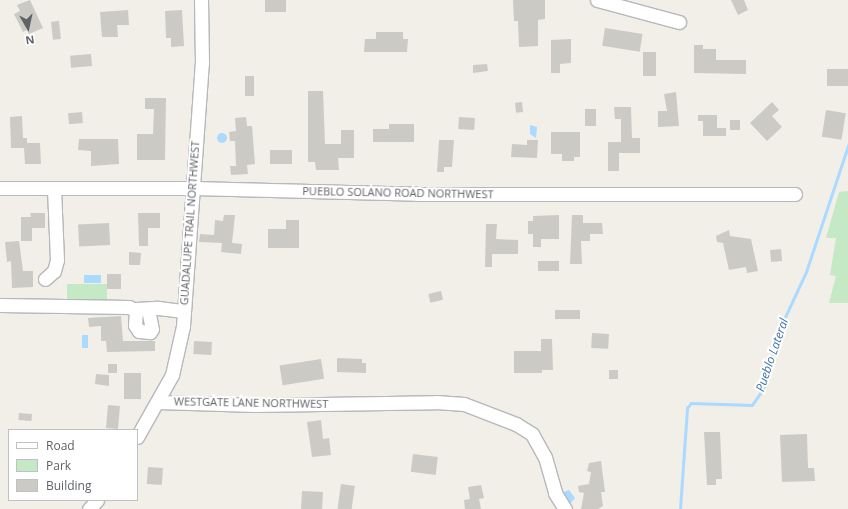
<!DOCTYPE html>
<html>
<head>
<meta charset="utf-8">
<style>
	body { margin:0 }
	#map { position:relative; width:848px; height:509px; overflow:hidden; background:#f1efe8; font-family:"Open Sans",sans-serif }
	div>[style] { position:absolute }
	.green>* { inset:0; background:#c5e8c5; transform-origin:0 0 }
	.water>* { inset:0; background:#aadaff; transform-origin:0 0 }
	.round { border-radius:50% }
	.stream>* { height:2.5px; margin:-1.25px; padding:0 1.25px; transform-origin:1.25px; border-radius:1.25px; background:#aadaff }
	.building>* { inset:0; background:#cccac5; transform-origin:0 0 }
	.roads { filter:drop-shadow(1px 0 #b5b8bc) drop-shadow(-1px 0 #b5b8bc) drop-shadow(0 1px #b5b8bc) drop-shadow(0 -1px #b5b8bc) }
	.minor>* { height:13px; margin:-6.5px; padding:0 6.5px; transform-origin:6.5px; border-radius:6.5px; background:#fff }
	span { translate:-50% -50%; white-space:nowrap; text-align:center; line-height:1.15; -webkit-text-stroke:4px #fff; paint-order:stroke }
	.street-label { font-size:11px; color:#5f6368 }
	.water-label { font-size:12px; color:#4174aa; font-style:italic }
	.legend { position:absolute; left:8px; top:429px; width:130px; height:72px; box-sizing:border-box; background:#fff; border:1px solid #bfc1c3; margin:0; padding:5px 7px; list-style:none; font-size:12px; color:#5f6368 }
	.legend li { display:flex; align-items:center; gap:8px; height:20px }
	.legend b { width:20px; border:1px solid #bfc1c3 }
	.north { position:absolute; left:8px; top:8px; width:40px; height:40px; -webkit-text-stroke:3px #fff; paint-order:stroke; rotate:171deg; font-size:11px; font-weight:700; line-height:16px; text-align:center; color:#5f6368 }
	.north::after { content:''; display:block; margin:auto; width:14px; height:18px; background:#5f6368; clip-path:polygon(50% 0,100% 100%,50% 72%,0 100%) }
</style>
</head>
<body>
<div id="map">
	<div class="green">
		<div style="clip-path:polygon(848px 191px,848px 303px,829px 303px,836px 276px,830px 275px,836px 238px,826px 238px,839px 192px)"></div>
		<div style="left:67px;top:284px;width:40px;height:17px"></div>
	</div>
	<div class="water">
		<div style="clip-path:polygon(530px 125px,537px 127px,536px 138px,530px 134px)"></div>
		<div class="round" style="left:217px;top:133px;width:10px;height:10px"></div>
		<div style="left:84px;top:275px;width:17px;height:8px"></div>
		<div style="left:82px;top:335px;width:6px;height:13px"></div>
		<div style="clip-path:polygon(569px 490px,575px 498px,570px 504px,564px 492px)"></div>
	</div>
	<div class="stream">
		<div style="left:680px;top:509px;width:101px;rotate:-86deg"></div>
		<div style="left:687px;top:408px;width:6px;rotate:-51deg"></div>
		<div style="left:691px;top:403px;width:61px;rotate:1.9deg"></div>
		<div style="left:752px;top:405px;width:19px;rotate:-55deg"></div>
		<div style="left:763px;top:389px;width:61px;rotate:-74.8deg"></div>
		<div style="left:779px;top:330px;width:64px;rotate:-65deg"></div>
		<div style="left:806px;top:272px;width:133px;rotate:-71.6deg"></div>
	</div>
	<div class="building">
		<div style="clip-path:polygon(30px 0,43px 28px,29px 34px,27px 30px,23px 32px,14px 14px,20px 11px,17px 5px)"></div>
		<div style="left:265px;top:0;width:21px;height:12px"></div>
		<div style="clip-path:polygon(513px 0,545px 0,545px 19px,538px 20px,538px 46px,519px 47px,518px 21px,514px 21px)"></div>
		<div style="clip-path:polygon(731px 0,744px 0,748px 10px,738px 15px)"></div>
		<div style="clip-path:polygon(128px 10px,129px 25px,117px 25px,118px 37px,102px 37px,100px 12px)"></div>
		<div style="clip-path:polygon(182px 10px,184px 46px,171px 47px,171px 38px,166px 38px,165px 11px)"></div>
		<div style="left:59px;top:21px;width:18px;height:8px;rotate:84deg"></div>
		<div style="left:605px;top:28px;width:38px;height:18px;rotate:9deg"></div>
		<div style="clip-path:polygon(376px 32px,403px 32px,403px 39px,408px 39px,407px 52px,364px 52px,365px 39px,376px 39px)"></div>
		<div style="clip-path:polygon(571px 39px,571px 63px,560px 64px,560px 73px,551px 73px,551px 40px)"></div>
		<div style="clip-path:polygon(694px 45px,703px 45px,703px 49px,716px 49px,716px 60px,746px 60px,746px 74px,694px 73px)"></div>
		<div style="left:643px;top:52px;width:13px;height:24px"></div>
		<div style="left:91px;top:54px;width:12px;height:21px;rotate:85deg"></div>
		<div style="clip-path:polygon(487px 64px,488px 71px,473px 73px,473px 65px)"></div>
		<div style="left:848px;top:69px;width:17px;height:21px;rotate:90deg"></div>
		<div style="left:245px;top:76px;width:9px;height:20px"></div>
		<div style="clip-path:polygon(308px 91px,323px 91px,325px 144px,341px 144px,341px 130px,354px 130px,354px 158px,338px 158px,339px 170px,316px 170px,315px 162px,308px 162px)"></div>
		<div style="clip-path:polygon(676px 92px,679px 126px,658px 127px,658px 111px,667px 111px,664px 94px)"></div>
		<div style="clip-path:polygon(145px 98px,166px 98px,165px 160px,137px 160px,137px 134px,153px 134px,154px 109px,145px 109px)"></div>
		<div style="left:522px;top:102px;width:10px;height:7px;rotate:84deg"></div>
		<div style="clip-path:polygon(772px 102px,779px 110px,772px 116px,782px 127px,767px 141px,750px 123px)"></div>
		<div style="clip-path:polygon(614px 107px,631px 107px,632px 138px,640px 138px,640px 153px,619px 153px,619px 171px,608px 171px,608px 142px,621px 142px,621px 119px,615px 119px)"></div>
		<div style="left:585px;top:109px;width:11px;height:17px"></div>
		<div style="left:826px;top:110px;width:20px;height:27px;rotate:9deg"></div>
		<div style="left:82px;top:112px;width:11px;height:14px;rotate:85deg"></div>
		<div style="clip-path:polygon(698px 115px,717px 115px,717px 128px,726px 128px,726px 136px,703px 136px,703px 121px,698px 121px)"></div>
		<div style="clip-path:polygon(22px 116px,23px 138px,27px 138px,27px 143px,40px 143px,41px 164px,25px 164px,24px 148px,11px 148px,10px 117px)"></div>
		<div style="clip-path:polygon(246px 117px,247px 126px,252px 126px,255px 164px,247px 165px,248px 174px,231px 175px,230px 166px,236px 166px,235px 141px,230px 141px,229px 132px,236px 131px,235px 118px)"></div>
		<div style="left:459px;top:117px;width:16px;height:12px;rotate:4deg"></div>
		<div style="left:730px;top:120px;width:10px;height:10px"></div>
		<div style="clip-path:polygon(389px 124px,414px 124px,414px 142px,373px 142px,373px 129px,389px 129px)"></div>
		<div style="clip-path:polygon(551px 132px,580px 132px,580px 157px,574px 157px,574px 161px,562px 161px,562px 154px,551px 154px)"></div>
		<div style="clip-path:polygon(79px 139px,118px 139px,119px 164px,91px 166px,91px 151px,78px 150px)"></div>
		<div style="clip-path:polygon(439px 140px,454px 140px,452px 167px,444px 167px,444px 172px,437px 172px)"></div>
		<div style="clip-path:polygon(527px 140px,538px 140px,537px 158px,511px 157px,512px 144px,527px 145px)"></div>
		<div style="left:270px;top:150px;width:22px;height:14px"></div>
		<div style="clip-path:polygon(30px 213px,45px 213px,45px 228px,32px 228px,32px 241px,21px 241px,21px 217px,31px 217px)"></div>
		<div style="clip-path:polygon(138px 213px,160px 213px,160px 228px,148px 228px,148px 246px,139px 246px)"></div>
		<div style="clip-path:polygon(224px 215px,235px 215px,232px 243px,242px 244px,241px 254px,221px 252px,222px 243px,199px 242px,200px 234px,214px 235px,215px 220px,223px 221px)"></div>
		<div style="clip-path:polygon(559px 215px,559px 239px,541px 239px,541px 247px,533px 247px,533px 234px,528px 234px,528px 221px,533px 221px,533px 216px)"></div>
		<div style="clip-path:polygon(572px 215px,583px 215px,583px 223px,602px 223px,603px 234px,590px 234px,590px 241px,581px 241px,582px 264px,570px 264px)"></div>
		<div style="clip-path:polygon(286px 220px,299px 220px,299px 248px,268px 248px,268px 229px,286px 229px)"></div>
		<div style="left:109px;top:223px;width:22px;height:31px;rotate:87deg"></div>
		<div style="clip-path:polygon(486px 224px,497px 224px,496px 239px,518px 240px,518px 254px,492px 254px,492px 267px,485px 267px)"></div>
		<div style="clip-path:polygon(729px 230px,730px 236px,751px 239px,758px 271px,747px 273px,746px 267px,729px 270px,723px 243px,717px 242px,716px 236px)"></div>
		<div style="clip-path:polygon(19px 241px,23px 271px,33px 271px,33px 287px,12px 288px,11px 261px,7px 262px,5px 242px)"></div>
		<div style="left:781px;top:249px;width:12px;height:11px;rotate:85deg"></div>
		<div style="clip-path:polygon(129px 252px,141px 253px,140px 265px,129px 265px)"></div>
		<div style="left:559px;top:261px;width:10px;height:21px;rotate:90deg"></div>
		<div style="left:121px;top:274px;width:15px;height:14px;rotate:90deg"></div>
		<div style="left:441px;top:291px;width:9px;height:13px;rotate:77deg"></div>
		<div style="left:555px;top:310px;width:25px;height:9px"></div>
		<div style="clip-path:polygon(121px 316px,123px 341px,155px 341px,155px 351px,107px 352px,106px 341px,101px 341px,101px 326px,89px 327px,88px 318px)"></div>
		<div style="left:592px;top:333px;width:17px;height:15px;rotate:3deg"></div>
		<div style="clip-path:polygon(541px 339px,552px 339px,553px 370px,542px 370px,542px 373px,514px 373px,514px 351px,541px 351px)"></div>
		<div style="left:194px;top:341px;width:18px;height:13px;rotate:3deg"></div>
		<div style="clip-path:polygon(337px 358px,362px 359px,362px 363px,366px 363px,366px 373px,337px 372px)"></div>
		<div style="left:321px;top:359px;width:20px;height:42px;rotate:81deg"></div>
		<div style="left:108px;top:364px;width:9px;height:9px"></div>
		<div style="left:609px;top:370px;width:9px;height:9px"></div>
		<div style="left:124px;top:373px;width:17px;height:26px"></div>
		<div style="clip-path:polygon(96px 374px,109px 375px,109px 386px,95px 384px)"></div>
		<div style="left:108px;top:405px;width:12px;height:23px;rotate:5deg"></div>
		<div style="left:19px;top:413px;width:13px;height:7px;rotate:4deg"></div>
		<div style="clip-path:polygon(321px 420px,323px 439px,329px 438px,331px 455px,312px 457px,307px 422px)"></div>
		<div style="clip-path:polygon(704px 432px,720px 432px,722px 479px,716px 479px,716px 485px,707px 485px)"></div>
		<div style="clip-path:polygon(807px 434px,808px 468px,814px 468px,815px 481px,782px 482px,780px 435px)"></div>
		<div style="left:413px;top:454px;width:25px;height:18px;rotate:7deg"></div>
		<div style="clip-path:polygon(601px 461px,605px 492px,601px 492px,603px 506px,598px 509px,581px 509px,584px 493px,579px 492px,578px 486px,589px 484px,591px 472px,587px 471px,589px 463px)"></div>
		<div style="left:148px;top:467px;width:15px;height:17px;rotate:4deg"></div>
		<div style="left:341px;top:484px;width:14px;height:25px;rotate:8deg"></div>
		<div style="clip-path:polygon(481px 485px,484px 498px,479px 499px,481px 509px,465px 509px,464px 500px,470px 499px,468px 487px)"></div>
		<div style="left:302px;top:491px;width:21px;height:18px;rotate:3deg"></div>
	</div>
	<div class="roads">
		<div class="minor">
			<div style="left:597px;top:0;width:85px;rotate:15deg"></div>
			<div style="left:0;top:188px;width:193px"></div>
			<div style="left:193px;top:188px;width:224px;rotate:1.5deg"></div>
			<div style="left:417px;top:194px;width:378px"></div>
			<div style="left:45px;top:279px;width:12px;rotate:-42deg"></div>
			<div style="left:54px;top:271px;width:11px;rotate:-75deg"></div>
			<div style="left:57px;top:260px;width:72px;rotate:-92.4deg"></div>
			<div style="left:0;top:305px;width:129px;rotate:0.9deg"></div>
			<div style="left:129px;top:307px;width:7px;rotate:27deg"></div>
			<div style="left:148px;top:309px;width:20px;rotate:79deg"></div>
			<div style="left:152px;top:329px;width:4px;rotate:124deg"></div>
			<div style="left:150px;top:332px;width:11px;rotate:-175deg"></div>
			<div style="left:139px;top:331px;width:7px;rotate:-124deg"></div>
			<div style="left:135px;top:325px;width:16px;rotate:-86deg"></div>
			<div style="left:136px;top:309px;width:22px;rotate:-3deg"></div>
			<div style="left:158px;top:308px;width:26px;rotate:7deg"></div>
			<div style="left:157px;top:402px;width:98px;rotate:1.8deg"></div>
			<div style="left:255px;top:405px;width:181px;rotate:-0.9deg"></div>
			<div style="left:436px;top:402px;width:28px;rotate:4deg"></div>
			<div style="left:464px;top:404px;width:56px;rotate:21deg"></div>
			<div style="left:516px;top:424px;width:19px;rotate:32deg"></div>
			<div style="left:532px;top:434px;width:26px;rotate:61deg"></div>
			<div style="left:545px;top:457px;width:37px;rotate:74deg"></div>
			<div style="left:555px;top:493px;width:19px;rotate:58deg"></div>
			<div style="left:137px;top:437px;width:71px;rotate:-60.6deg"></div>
			<div style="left:172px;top:375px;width:50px;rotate:-77.3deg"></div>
			<div style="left:183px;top:326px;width:264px;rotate:-85.9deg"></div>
			<div style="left:202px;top:63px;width:63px;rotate:-90.9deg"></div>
			<div style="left:89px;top:509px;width:12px;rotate:-48deg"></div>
		</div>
	</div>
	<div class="street-label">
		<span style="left:398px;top:193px;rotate:1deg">PUEBLO SOLANO ROAD NORTHWEST</span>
		<span style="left:190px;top:223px;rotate:-86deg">GUADALUPE TRAIL NORTHWEST</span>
		<span style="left:251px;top:403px;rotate:1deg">WESTGATE LANE NORTHWEST</span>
	</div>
	<div class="water-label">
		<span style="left:772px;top:355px;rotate:-71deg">Pueblo Lateral</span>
	</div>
	<ul class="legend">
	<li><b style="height:5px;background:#fff"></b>Road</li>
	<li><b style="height:11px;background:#c5e8c5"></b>Park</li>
	<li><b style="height:11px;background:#cccac5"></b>Building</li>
	</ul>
	<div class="north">N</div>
</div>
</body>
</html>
